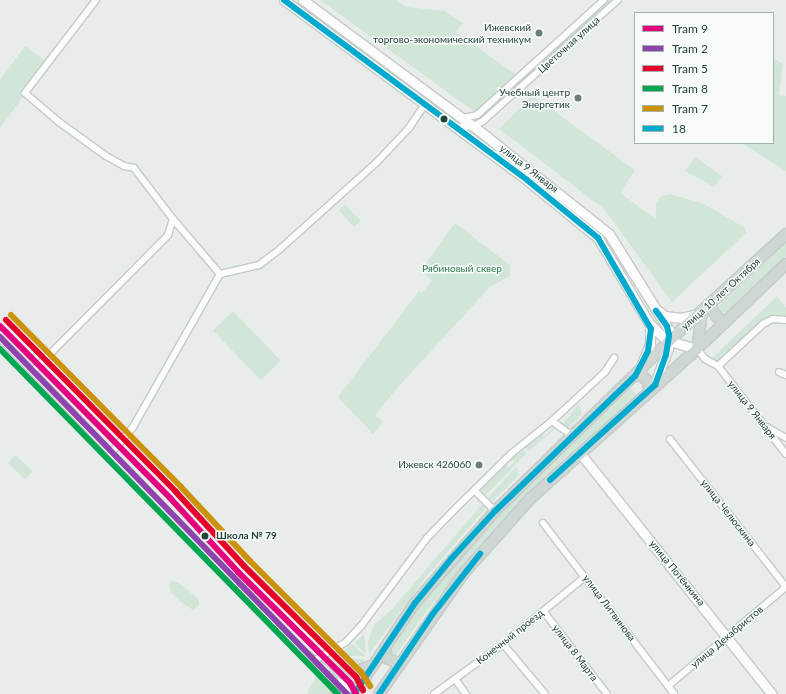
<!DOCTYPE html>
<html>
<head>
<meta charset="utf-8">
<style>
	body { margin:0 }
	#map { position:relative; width:786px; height:694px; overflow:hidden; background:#e8edeb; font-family:Lato,sans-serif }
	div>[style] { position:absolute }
	.green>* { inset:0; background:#d1e6d8; transform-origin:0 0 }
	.roads { filter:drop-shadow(1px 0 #c5cac8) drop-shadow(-1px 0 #c5cac8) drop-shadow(0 1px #c5cac8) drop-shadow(0 -1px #c5cac8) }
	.street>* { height:6px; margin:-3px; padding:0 3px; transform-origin:3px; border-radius:3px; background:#fcfcfc }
	.secondary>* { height:9px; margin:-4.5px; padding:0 4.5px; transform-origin:4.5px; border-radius:4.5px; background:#fcfcfc }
	.primary>* { height:10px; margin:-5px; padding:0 5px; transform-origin:5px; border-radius:5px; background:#cfd7d5 }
	.bus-1>* { height:6px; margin:-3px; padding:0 3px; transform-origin:3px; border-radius:3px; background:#00a9ce }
	.tram-1>* { height:6px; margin:-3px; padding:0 3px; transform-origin:3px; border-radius:3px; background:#e5007d }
	.tram-2>* { height:6px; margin:-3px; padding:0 3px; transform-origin:3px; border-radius:3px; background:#8e44ad }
	.tram-3>* { height:6px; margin:-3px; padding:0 3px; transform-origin:3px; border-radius:3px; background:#e4002b }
	.tram-4>* { height:6px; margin:-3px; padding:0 3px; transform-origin:3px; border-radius:3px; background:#00a651 }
	.tram-5>* { height:6px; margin:-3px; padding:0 3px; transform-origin:3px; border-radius:3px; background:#cd920c }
	.dots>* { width:11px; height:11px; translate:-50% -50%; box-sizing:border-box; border:2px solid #f7fbf9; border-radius:50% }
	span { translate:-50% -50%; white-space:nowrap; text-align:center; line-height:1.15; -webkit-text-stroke:3px #f7fbf9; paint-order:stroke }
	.poi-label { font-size:10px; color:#24423a }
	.right { translate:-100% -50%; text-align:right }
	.street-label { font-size:10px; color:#24423a }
	.park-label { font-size:10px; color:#2d7a4b }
	.stop-label { font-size:10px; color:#24423a; font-weight:700 }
	.left { translate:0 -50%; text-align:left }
	.legend { position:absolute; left:634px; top:12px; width:140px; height:132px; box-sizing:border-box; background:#f7fbf9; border:1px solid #a3b1ad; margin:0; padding:5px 7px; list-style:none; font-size:12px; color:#24423a }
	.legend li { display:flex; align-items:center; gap:8px; height:20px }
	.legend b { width:20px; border:1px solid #a3b1ad }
</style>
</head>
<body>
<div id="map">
	<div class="green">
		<div style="clip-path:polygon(320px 0,397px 0,406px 7px,445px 11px,463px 23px,456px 32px,515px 74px,475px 112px)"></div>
		<div style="clip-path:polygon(607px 0,616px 0,555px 55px,551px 51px)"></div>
		<div style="clip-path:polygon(25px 46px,48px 63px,0 128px,0 80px)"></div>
		<div style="left:547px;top:55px;width:5px;height:85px;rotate:53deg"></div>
		<div style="clip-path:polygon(773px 58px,783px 64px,779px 95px,786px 96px,786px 171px,741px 143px,773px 143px)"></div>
		<div style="clip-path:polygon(532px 95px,635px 170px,620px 193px,656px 219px,656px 203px,661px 196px,670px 194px,704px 204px,745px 228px,746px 233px,672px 302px,604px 209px,499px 129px)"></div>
		<div style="clip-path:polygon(695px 157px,722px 176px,714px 187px,685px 171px)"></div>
		<div style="left:345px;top:204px;width:23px;height:9px;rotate:47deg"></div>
		<div style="clip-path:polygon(455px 223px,510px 265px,510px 276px,490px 287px,399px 386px,375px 415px,383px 422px,373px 434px,338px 397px,419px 291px,422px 293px,432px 280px,420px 271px)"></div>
		<div style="clip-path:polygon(786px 241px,786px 256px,727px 313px,720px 311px,719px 305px)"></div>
		<div style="clip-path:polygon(777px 296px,786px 308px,786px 317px,771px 317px,721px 362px,711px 359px)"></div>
		<div style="left:233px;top:311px;width:69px;height:28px;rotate:46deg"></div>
		<div style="clip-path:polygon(630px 388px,637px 395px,523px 500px,429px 608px,394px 658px,388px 654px,420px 605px,518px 492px)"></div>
		<div style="clip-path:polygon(579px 403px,582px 414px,569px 427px,565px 427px,563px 424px)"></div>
		<div style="clip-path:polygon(554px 427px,556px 428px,529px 451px,525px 448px,542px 434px,544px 437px)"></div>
		<div style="clip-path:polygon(524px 450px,526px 454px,484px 497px,478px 490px,506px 465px,509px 467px,514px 462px,512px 459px)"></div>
		<div style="left:15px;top:455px;width:24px;height:11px;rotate:42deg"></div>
		<div style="clip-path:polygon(517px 466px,518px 476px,493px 501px,489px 501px,487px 499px)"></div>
		<div style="clip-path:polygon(483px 503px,485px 509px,426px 577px,369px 654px,368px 642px,374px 625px,393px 608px)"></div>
		<div style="clip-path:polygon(172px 580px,182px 585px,199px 600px,199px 605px,193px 610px,182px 603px,171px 592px,169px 586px)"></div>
		<div style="clip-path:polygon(364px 634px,366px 655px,355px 643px)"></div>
		<div style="clip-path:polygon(352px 644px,366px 656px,336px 656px)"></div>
		<div style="clip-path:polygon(333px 658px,365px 659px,360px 666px,341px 672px,329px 661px)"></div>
		<div style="clip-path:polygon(319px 669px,330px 680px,333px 694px,307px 694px)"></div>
	</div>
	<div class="roads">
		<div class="street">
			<div style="left:96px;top:0;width:117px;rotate:127.4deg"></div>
			<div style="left:25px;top:93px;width:45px;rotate:40.5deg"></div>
			<div style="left:59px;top:122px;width:58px;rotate:35.9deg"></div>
			<div style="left:106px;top:156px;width:21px;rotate:29deg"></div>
			<div style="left:124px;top:166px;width:10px;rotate:11deg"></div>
			<div style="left:134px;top:168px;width:64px;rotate:52.6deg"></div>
			<div style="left:173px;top:219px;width:72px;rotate:49.5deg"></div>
			<div style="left:220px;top:274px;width:40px;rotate:-13deg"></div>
			<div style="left:259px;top:265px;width:26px;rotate:-37deg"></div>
			<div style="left:280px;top:249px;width:130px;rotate:-41.9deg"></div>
			<div style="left:377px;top:162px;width:47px;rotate:-46.7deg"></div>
			<div style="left:409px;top:128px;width:29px;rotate:-56deg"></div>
			<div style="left:463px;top:118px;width:14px;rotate:-12deg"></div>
			<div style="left:477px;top:115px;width:171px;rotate:-42.2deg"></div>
			<div style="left:457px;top:127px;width:17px;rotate:-3deg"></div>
			<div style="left:474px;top:126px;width:10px;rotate:-29deg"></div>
			<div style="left:483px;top:121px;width:181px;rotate:-41.9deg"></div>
			<div style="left:0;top:338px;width:433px;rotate:45.9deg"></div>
			<div style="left:301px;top:649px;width:70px;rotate:40.3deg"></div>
			<div style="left:697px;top:349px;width:13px;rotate:51deg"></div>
			<div style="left:705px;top:359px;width:15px;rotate:28deg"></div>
			<div style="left:718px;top:366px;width:111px;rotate:52.3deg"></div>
			<div style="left:718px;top:366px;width:62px;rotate:-43deg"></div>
			<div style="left:763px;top:324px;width:11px;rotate:-27deg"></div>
			<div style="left:773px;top:319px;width:13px;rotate:4deg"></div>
			<div style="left:33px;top:371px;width:192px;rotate:-45.2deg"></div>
			<div style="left:168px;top:235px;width:17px;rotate:-73deg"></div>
			<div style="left:779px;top:372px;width:8px;rotate:23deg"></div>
			<div style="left:552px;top:421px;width:24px;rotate:36deg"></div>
			<div style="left:767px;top:427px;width:22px;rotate:30deg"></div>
			<div style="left:112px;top:452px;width:33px;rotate:-50deg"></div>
			<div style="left:133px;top:427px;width:176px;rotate:-60.4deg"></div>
			<div style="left:475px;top:491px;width:28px;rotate:45deg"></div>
			<div style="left:543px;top:523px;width:215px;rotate:52.5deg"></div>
			<div style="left:544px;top:612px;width:103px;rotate:52.5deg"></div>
			<div style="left:503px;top:644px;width:65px;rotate:50deg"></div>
			<div style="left:315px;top:660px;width:36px;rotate:-30deg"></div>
			<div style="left:346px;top:642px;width:22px;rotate:-47deg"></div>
			<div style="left:361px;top:626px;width:110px;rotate:-53.1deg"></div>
			<div style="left:427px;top:538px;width:36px;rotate:-46deg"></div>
			<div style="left:452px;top:512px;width:84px;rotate:-44.5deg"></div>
			<div style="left:512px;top:453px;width:51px;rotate:-38.7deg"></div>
			<div style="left:552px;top:421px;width:72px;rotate:-42.8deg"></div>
			<div style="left:605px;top:372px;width:17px;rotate:-57deg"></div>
			<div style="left:455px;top:679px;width:19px;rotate:54deg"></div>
			<div style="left:668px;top:686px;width:154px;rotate:-40deg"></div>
			<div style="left:786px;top:587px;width:188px;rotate:-128.1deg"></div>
			<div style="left:434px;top:694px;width:85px;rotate:-35.9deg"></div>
			<div style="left:503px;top:644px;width:106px;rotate:-39.3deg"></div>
		</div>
		<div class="secondary">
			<div style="left:284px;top:0;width:302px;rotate:36.5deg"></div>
			<div style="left:527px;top:180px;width:92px;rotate:39.2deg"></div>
			<div style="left:598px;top:238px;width:101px;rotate:59.1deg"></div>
			<div style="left:650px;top:325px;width:19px;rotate:90deg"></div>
			<div style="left:650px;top:344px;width:24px;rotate:112deg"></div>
			<div style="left:303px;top:0;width:228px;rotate:36.6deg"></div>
			<div style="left:486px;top:136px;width:157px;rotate:38.5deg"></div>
			<div style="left:609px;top:234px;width:113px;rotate:58deg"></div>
			<div style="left:669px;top:330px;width:18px;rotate:93deg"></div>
			<div style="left:668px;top:348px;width:40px;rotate:110.2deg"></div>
			<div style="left:657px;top:310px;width:10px;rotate:37deg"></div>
			<div style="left:665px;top:316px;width:16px;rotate:7deg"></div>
			<div style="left:681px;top:318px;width:17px;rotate:-13deg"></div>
			<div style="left:650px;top:324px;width:23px;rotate:45deg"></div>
			<div style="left:666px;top:340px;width:32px;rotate:16deg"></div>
			<div style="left:580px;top:453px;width:308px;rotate:51.5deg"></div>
		</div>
		<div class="primary">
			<div style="left:710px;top:305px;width:13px;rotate:61deg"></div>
			<div style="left:716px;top:316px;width:11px;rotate:38deg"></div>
			<div style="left:697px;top:349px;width:37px;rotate:-82deg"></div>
			<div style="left:635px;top:376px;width:7px"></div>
			<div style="left:642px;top:376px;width:6px;rotate:39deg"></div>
			<div style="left:647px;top:380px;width:12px;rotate:76deg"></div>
			<div style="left:386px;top:647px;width:8px;rotate:97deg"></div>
			<div style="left:385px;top:655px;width:5px;rotate:53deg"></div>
			<div style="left:388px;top:659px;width:12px;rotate:20deg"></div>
			<div style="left:338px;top:694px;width:21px;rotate:-109deg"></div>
			<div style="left:331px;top:674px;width:20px;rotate:-3deg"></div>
			<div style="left:351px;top:673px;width:23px;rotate:-20deg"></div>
			<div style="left:354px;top:694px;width:110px;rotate:-56.2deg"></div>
			<div style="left:415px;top:603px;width:122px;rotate:-49deg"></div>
			<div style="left:495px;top:511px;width:243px;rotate:-44.3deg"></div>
			<div style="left:669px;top:341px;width:159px;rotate:-42.4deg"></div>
			<div style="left:379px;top:694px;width:148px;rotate:-54.9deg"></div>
			<div style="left:464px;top:573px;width:99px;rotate:-48.3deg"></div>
			<div style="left:530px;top:499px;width:224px;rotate:-41.9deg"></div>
			<div style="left:697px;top:349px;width:123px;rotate:-43.7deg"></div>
		</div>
	</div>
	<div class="bus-1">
		<div style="left:284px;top:0;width:302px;rotate:36.5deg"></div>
		<div style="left:527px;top:180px;width:92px;rotate:39.2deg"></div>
		<div style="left:598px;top:238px;width:105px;rotate:59.8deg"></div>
		<div style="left:651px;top:329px;width:22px;rotate:98deg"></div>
		<div style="left:648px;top:351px;width:28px;rotate:117deg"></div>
		<div style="left:635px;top:376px;width:194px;rotate:136deg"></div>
		<div style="left:495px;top:511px;width:64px;rotate:132.5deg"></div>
		<div style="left:452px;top:558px;width:58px;rotate:129.4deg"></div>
		<div style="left:415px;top:603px;width:110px;rotate:123.8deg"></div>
		<div style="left:550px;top:480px;width:142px;rotate:-42.1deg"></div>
		<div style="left:655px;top:385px;width:32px;rotate:-70deg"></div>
		<div style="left:666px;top:355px;width:20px;rotate:-81deg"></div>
		<div style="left:669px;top:335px;width:9px;rotate:-103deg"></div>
		<div style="left:667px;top:326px;width:19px;rotate:-126deg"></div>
		<div style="left:379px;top:694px;width:95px;rotate:-56.1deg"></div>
		<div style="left:432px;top:615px;width:78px;rotate:-51.8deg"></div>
	</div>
	<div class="tram-1">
		<div style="left:0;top:326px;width:242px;rotate:45.3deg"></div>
		<div style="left:170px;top:498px;width:100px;rotate:47.4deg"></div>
		<div style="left:238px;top:572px;width:158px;rotate:44.7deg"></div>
		<div style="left:350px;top:683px;width:13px;rotate:61deg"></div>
	</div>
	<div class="tram-2">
		<div style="left:0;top:337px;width:498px;rotate:45.8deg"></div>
	</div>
	<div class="tram-3">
		<div style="left:6px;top:320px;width:242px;rotate:45.3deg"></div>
		<div style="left:176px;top:492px;width:100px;rotate:47.4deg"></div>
		<div style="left:244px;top:566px;width:158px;rotate:44.7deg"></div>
		<div style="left:356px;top:677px;width:15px;rotate:62deg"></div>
	</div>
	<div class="tram-4">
		<div style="left:0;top:349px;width:483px;rotate:45.6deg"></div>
	</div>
	<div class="tram-5">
		<div style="left:11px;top:315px;width:242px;rotate:45.3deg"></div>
		<div style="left:181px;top:487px;width:101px;rotate:47deg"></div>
		<div style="left:250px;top:561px;width:157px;rotate:45deg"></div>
		<div style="left:361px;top:672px;width:17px;rotate:57deg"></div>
	</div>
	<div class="dots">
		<div style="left:539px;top:33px;background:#697e78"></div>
		<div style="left:578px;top:98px;background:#697e78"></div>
		<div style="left:444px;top:119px;background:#24423a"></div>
		<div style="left:479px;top:465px;background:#697e78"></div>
		<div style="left:205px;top:536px;background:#24423a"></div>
	</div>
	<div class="poi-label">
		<span class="right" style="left:531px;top:33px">Ижевский<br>торгово-экономический техникум</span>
		<span class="right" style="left:570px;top:98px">Учебный центр<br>Энергетик</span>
		<span class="right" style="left:471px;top:465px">Ижевск 426060</span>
	</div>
	<div class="street-label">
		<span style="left:569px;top:45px;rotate:-42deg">Цветочная улица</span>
		<span style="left:529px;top:169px;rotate:38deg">улица 9 Января</span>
		<span style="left:721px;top:294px;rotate:-42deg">улица 10 лет Октября</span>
		<span style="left:752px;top:410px;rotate:52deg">улица 9 Января</span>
		<span style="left:728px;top:513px;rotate:52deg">улица Челюскина</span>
		<span style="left:677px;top:573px;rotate:51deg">улица Потёмкина</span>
		<span style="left:609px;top:608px;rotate:53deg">улица Литвинова</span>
		<span style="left:510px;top:637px;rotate:-38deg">Конечный проезд</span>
		<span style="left:727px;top:637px;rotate:-40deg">улица Декабристов</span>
		<span style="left:575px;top:653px;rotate:53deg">улица 8 Марта</span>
	</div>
	<div class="park-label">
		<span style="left:462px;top:269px">Рябиновый сквер</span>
	</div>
	<div class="stop-label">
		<span class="left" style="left:216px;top:536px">Школа № 79</span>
	</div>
	<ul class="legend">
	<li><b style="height:5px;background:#e5007d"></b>Tram 9</li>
	<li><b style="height:5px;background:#8e44ad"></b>Tram 2</li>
	<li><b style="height:5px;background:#e4002b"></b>Tram 5</li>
	<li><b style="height:5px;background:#00a651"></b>Tram 8</li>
	<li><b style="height:5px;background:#cd920c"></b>Tram 7</li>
	<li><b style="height:5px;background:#00a9ce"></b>18</li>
	</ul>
</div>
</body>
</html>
